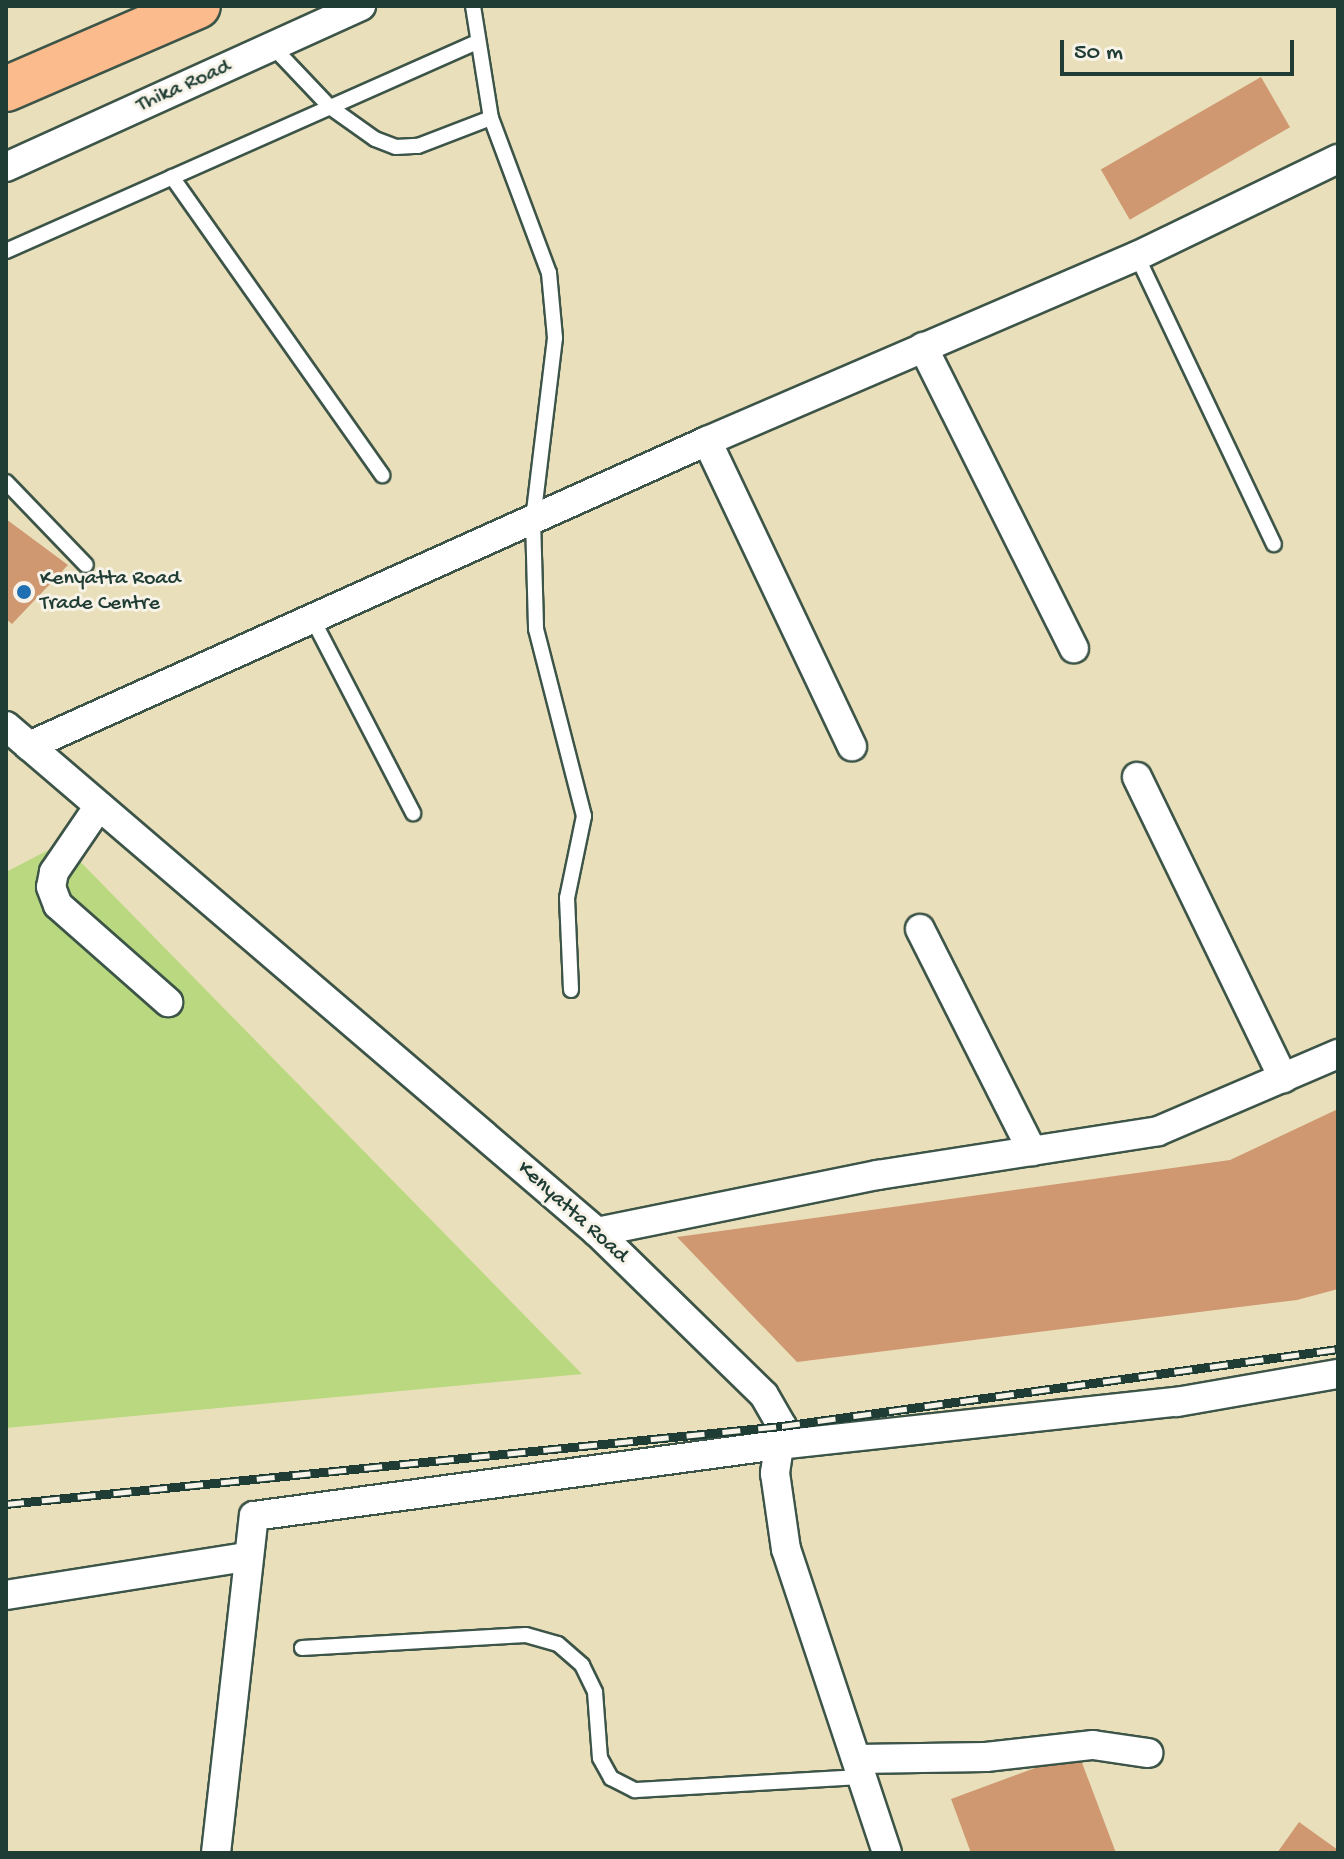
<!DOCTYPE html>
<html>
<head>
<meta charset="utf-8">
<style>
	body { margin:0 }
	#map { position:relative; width:1344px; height:1859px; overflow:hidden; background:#e9e0bb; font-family:"Gochi Hand",sans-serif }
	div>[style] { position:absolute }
	.green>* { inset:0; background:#b9d87f }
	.building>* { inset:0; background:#cf9871; transform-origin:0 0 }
	.roads { filter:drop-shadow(2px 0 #3d5548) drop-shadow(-2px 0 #3d5548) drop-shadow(0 2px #3d5548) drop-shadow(0 -2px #3d5548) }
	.service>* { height:14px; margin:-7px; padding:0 7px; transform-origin:7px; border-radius:7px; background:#fff }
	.minor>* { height:28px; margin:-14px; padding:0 14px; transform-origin:14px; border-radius:14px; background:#fff }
	.trunk>* { height:44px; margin:-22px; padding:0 22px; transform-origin:22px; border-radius:22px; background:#fbbb8d }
	.rail>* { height:9px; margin-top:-4.5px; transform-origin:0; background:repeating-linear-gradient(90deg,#f7f3e8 0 18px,#1f3d34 0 36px); box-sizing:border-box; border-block:2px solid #1f3d34 }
	.dots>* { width:22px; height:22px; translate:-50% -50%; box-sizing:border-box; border:4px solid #f7f3e8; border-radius:50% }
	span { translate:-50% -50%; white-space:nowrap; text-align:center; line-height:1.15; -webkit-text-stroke:6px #f7f3e8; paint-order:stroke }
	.street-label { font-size:22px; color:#1f3d34 }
	.poi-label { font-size:22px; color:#1f3d34 }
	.left { translate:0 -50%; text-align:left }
	.frame { position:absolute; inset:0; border:8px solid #1f3d34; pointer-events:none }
	.scale { position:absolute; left:1060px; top:40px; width:234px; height:36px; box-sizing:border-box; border:4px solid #1f3d34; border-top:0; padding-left:10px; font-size:24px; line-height:28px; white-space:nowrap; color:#1f3d34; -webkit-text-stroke:6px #f7f3e8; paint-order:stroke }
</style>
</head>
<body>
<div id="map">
	<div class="green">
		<div style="clip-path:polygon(62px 843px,582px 1374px,6px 1428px,6px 872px)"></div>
	</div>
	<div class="building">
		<div style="left:1261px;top:77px;width:58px;height:185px;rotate:60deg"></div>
		<div style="clip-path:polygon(6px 519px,68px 565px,12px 624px,6px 619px)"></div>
		<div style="clip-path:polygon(1338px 1109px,1338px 1289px,1297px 1300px,797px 1362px,677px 1237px,1230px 1160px)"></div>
		<div style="clip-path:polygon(1078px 1752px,1116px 1853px,971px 1853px,951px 1799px)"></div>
		<div style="clip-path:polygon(1299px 1822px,1338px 1850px,1338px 1853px,1277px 1853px)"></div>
	</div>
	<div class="roads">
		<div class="service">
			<div style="left:473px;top:6px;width:113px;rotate:80.9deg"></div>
			<div style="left:491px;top:118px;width:165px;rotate:69.5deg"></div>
			<div style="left:549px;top:273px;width:65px;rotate:84.7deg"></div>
			<div style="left:555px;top:338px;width:182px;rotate:96.9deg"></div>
			<div style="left:533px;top:519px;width:110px;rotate:88.4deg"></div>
			<div style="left:536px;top:629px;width:193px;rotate:75.6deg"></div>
			<div style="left:584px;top:816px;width:84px;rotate:101.7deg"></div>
			<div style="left:567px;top:898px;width:92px;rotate:87.5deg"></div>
			<div style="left:273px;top:47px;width:83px;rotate:46.5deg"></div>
			<div style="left:330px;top:107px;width:55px;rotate:35.4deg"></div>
			<div style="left:375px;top:139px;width:22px;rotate:21deg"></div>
			<div style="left:396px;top:147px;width:22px;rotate:-3deg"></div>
			<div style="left:418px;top:146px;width:78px;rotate:-21deg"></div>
			<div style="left:172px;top:177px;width:365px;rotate:54.8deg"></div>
			<div style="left:6px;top:251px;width:515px;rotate:-23.93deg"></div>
			<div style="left:1137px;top:256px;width:319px;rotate:64.6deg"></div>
			<div style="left:6px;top:482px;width:115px;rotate:46.1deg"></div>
			<div style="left:312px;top:618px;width:220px;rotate:62.6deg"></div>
			<div style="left:302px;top:1648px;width:224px;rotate:-3.3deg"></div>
			<div style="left:526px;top:1635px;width:33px;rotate:16deg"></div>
			<div style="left:558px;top:1644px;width:32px;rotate:41deg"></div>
			<div style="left:582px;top:1665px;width:30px;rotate:64deg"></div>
			<div style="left:595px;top:1692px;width:66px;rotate:85.7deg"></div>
			<div style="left:600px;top:1758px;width:23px;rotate:61deg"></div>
			<div style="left:611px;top:1778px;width:27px;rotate:27deg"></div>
			<div style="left:635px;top:1790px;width:227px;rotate:-3.3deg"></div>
		</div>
		<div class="minor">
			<div style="left:6px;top:167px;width:390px;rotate:-24.4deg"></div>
			<div style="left:923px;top:347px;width:337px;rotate:63.4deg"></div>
			<div style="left:707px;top:441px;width:338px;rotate:64.6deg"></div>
			<div style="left:6px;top:726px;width:778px;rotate:40.57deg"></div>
			<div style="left:597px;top:1232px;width:233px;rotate:44.3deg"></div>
			<div style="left:764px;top:1395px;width:36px;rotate:60deg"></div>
			<div style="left:782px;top:1426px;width:48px;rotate:98.5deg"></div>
			<div style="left:775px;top:1473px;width:77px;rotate:81.8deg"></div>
			<div style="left:786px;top:1549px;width:320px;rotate:71.6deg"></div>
			<div style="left:29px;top:746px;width:743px;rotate:-24.22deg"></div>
			<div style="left:707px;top:441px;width:468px;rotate:-23.3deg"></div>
			<div style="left:1137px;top:256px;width:223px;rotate:-25.8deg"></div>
			<div style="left:1137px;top:777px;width:335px;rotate:64.1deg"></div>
			<div style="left:99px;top:806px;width:80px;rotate:124.3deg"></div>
			<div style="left:54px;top:872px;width:15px;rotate:101deg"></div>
			<div style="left:51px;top:887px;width:19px;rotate:69deg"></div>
			<div style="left:58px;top:905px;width:147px;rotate:41.4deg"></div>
			<div style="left:920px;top:929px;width:249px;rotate:63.2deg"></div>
			<div style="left:597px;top:1232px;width:287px;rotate:-11.5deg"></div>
			<div style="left:878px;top:1175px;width:283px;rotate:-8.9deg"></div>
			<div style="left:1158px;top:1131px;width:196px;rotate:-23.2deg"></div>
			<div style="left:6px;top:1595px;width:243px;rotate:-9deg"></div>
			<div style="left:857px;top:1759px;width:129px;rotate:-0.9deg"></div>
			<div style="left:986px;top:1757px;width:108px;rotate:-6.4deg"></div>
			<div style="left:1093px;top:1745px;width:56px;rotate:8.3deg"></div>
			<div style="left:216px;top:1853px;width:339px;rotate:-83.6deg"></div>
			<div style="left:254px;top:1516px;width:529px;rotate:-7.72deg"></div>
			<div style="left:778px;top:1445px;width:401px;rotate:-6.2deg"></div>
			<div style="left:1177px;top:1402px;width:163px;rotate:-9.9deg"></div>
		</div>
		<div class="trunk">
			<div style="left:6px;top:89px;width:209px;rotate:-23.4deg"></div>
		</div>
	</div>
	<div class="rail">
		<div style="left:6px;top:1504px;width:780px;rotate:-5.74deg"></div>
		<div style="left:782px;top:1426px;width:561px;rotate:-7.88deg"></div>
	</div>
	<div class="dots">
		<div style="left:24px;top:592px;background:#1f6fb2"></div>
	</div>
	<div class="street-label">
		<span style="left:184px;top:87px;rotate:-24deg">Thika Road</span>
		<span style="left:572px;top:1213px;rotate:42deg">Kenyatta Road</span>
	</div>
	<div class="poi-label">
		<span class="left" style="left:40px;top:592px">Kenyatta Road<br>Trade Centre</span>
	</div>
	<div class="frame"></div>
	<div class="scale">50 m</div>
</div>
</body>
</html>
